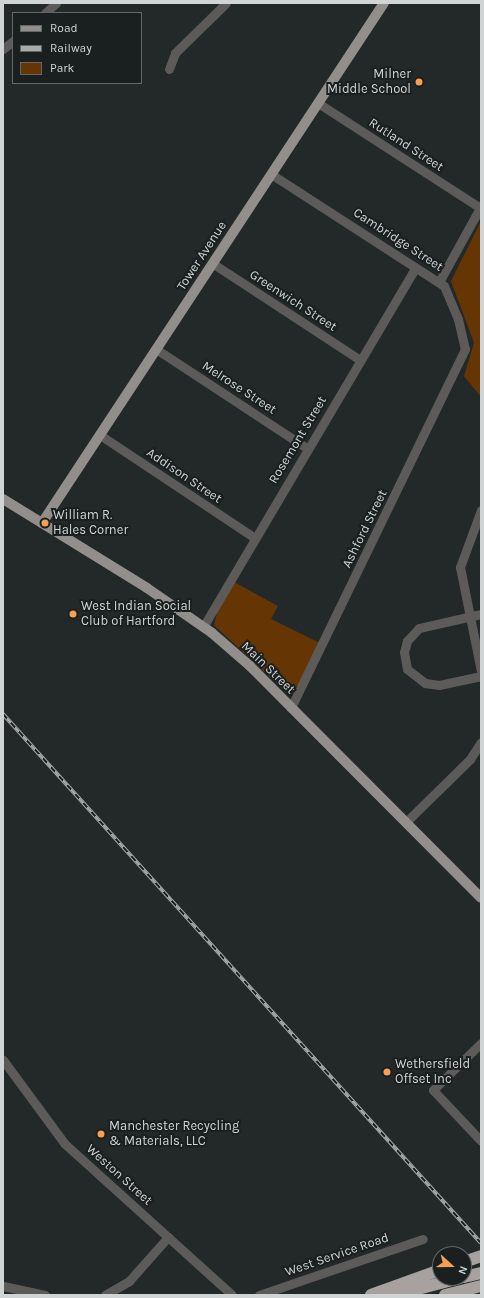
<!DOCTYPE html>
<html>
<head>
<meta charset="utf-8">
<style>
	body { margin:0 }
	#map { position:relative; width:484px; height:1298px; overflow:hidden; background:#232829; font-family:Karla,sans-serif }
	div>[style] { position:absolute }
	.green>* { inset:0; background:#653504 }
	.minor>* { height:9px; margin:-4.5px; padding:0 4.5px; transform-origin:4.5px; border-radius:4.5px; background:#5d5b5a }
	.major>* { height:10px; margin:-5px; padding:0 5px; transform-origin:5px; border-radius:5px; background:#928e8b }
	.highway>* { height:12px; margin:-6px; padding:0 6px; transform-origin:6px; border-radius:6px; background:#a7a29f }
	.rail>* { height:3.5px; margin-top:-1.75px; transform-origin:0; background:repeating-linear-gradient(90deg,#1a1f1f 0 6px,#a7abab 0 12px); box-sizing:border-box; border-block:1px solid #a7abab }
	.dots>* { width:11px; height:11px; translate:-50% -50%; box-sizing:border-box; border:2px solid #1a1f1f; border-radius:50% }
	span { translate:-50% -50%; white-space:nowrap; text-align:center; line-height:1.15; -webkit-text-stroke:4px #1a1f1f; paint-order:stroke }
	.poi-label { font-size:13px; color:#d1d4d4 }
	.right { translate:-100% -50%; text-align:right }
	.left { translate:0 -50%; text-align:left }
	.street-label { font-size:13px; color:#d1d4d4 }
	.frame { position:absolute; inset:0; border:4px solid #d1d4d4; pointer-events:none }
	.legend { position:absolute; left:12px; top:12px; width:130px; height:72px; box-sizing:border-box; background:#1a1f1f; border:1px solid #636767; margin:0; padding:5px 7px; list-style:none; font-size:12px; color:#d1d4d4 }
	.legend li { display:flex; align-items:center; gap:8px; height:20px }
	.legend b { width:20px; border:1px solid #636767 }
	.north { position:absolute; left:432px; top:1246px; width:40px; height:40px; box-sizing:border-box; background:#1a1f1f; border:1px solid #636767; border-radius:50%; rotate:111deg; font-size:11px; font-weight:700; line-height:16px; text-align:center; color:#d1d4d4 }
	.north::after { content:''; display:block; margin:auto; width:14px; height:18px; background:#fa9f4f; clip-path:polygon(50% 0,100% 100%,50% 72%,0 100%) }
</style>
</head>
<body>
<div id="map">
	<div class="green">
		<div style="clip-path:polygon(481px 221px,481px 397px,464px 376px,474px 343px,451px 281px)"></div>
		<div style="clip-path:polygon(234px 582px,278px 606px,271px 619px,320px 643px,294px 694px,288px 694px,214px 625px,218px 610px)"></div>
	</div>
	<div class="minor">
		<div style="left:45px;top:13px;width:15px;rotate:-42deg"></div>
		<div style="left:3px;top:49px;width:13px;rotate:-39deg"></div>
		<div style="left:169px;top:69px;width:17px;rotate:-69deg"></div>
		<div style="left:175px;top:53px;width:71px;rotate:-44.4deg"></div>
		<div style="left:318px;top:103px;width:193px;rotate:32.9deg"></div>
		<div style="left:271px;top:174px;width:206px;rotate:32.9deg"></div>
		<div style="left:444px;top:286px;width:36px;rotate:67deg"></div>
		<div style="left:458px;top:319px;width:31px;rotate:77deg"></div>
		<div style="left:465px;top:349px;width:399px;rotate:115.9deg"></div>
		<div style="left:212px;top:263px;width:177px;rotate:33.2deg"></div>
		<div style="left:439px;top:282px;width:87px;rotate:-61.1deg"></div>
		<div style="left:156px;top:349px;width:182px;rotate:33.3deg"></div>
		<div style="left:100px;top:435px;width:186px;rotate:33.6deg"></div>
		<div style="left:481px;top:510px;width:61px;rotate:110.2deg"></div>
		<div style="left:460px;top:567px;width:106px;rotate:78.6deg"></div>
		<div style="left:481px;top:614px;width:64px;rotate:167.3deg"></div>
		<div style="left:419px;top:628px;width:18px;rotate:133deg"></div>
		<div style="left:407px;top:641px;width:11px;rotate:105deg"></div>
		<div style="left:404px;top:652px;width:17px;rotate:80deg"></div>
		<div style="left:407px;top:669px;width:23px;rotate:38deg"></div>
		<div style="left:425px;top:683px;width:14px;rotate:8deg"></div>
		<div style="left:439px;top:685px;width:43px;rotate:-12.1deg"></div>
		<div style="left:203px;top:627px;width:417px;rotate:-59.4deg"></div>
		<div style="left:406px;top:822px;width:90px;rotate:-44.5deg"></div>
		<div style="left:470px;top:759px;width:20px;rotate:-57deg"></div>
		<div style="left:481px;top:1043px;width:67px;rotate:135.6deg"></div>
		<div style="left:433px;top:1090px;width:70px;rotate:46.7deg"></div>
		<div style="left:3px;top:1060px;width:104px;rotate:53.6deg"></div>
		<div style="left:65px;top:1144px;width:225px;rotate:42.1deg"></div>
		<div style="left:3px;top:1286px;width:43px;rotate:12.1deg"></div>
		<div style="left:105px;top:1295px;width:28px;rotate:-30deg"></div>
		<div style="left:129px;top:1281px;width:59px;rotate:-48.4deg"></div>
		<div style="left:259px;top:1295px;width:173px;rotate:-18.9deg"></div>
	</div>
	<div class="major">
		<div style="left:3px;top:499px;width:169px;rotate:31.7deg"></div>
		<div style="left:147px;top:588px;width:79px;rotate:34.7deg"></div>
		<div style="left:212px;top:633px;width:50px;rotate:41deg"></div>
		<div style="left:250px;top:666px;width:327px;rotate:45.1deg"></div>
		<div style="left:42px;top:523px;width:622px;rotate:-56.67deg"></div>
	</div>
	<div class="highway">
		<div style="left:464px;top:1262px;width:18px;rotate:-19deg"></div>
		<div style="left:464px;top:1277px;width:17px;rotate:-13deg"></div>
		<div style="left:371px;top:1295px;width:73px;rotate:-19.9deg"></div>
		<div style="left:395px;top:1295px;width:67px;rotate:-14.7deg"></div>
		<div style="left:445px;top:1295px;width:37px;rotate:-14deg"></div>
	</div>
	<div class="rail">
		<div style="left:3px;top:714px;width:713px;rotate:47.9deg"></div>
	</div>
	<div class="dots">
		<div style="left:419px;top:82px;background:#fa9f4f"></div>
		<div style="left:45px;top:523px;background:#fa9f4f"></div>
		<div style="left:73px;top:614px;background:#fa9f4f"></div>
		<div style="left:387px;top:1072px;background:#fa9f4f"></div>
		<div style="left:101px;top:1134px;background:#fa9f4f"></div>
	</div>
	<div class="poi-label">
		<span class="right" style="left:411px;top:82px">Milner<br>Middle School</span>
		<span class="left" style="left:53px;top:523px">William R.<br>Hales Corner</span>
		<span class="left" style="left:81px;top:614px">West Indian Social<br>Club of Hartford</span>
		<span class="left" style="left:395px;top:1072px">Wethersfield<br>Offset Inc</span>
		<span class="left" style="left:109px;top:1134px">Manchester Recycling<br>&amp; Materials, LLC</span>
	</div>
	<div class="street-label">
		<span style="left:406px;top:145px;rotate:33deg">Rutland Street</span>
		<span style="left:398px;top:240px;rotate:33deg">Cambridge Street</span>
		<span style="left:202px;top:256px;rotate:-57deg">Tower Avenue</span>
		<span style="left:293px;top:301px;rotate:33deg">Greenwich Street</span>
		<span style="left:239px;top:388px;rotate:33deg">Melrose Street</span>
		<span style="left:298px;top:440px;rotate:-59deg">Rosemont Street</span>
		<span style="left:184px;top:476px;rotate:34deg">Addison Street</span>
		<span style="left:365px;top:529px;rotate:-64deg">Ashford Street</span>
		<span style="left:268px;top:668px;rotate:44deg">Main Street</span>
		<span style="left:119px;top:1175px;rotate:42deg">Weston Street</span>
		<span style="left:337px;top:1255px;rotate:-19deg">West Service Road</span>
	</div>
	<div class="frame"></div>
	<ul class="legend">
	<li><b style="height:5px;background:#928e8b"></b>Road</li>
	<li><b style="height:5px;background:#a7abab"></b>Railway</li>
	<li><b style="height:11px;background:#653504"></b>Park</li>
	</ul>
	<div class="north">N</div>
</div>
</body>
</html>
